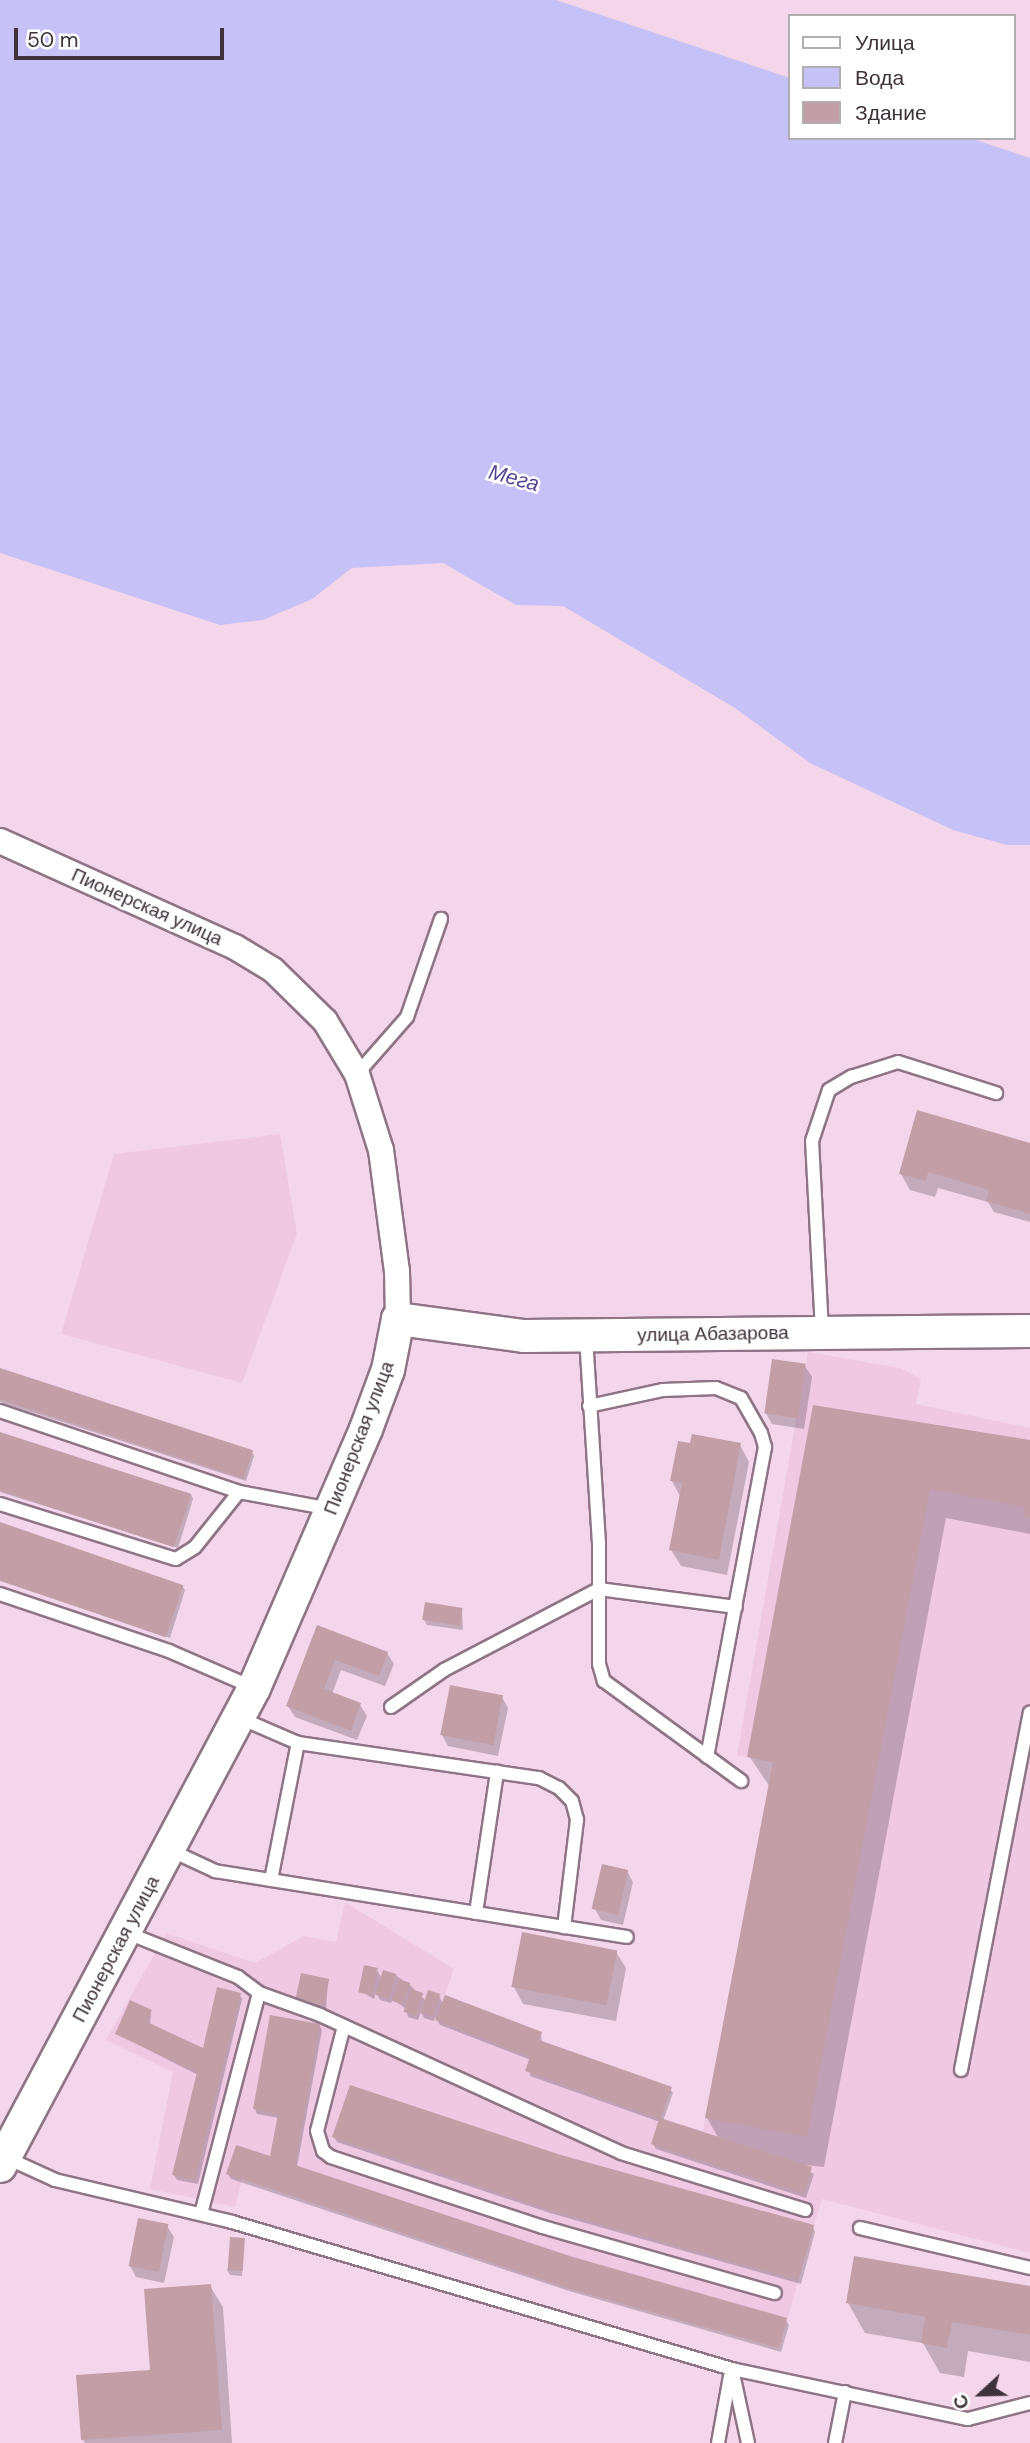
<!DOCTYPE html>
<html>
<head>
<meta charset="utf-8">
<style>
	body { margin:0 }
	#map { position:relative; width:1030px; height:2443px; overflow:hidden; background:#f4d6ea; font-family:"DM Sans",sans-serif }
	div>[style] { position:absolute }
	.built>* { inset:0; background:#efc9e2 }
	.water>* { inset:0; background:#c6c1f6 }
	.shadow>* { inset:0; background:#0003 }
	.building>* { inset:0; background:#c29fa7; transform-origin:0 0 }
	.roads { filter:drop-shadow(2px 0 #8f7486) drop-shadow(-2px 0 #8f7486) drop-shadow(0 2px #8f7486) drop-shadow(0 -2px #8f7486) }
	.service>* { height:12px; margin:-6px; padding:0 6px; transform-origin:6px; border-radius:6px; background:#fff }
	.minor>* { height:24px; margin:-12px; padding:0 12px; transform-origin:12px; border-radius:12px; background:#fff }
	.tertiary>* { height:32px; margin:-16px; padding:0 16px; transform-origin:16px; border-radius:16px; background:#fff }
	span { translate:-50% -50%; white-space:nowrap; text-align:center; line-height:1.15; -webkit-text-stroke:5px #fff; paint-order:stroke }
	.street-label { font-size:19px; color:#3f333b }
	.water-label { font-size:21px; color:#514391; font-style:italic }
	.legend { position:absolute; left:788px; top:14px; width:228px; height:126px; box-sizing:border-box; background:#fff; border:2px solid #b2adb1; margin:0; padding:9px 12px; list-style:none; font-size:21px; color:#3f333b }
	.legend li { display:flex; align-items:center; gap:14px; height:35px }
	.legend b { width:35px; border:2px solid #b2adb1 }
	.north { position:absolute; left:946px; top:2359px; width:70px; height:70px; -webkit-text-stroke:5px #fff; paint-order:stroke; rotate:248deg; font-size:19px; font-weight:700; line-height:28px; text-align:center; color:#3f333b }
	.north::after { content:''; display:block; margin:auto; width:24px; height:32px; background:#3f333b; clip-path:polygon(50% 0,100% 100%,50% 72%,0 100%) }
	.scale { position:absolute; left:14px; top:28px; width:210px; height:32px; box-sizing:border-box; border:4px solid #3f333b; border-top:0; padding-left:9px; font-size:21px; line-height:24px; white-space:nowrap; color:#3f333b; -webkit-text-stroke:5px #fff; paint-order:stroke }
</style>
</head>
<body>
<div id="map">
	<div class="built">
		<div style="clip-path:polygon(280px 1134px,297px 1234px,242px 1383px,61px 1334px,114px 1154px)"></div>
		<div style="clip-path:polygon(808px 1352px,900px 1368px,921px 1379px,916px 1404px,1030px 1428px,1030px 2253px,822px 2199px,779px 2348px,564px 2287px,242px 2179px,235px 2207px,150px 2189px,173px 2072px,106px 2040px,166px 1933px,255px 1963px,304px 1936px,336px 1942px,345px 1902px,454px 1969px,445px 1995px,542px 2032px,539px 2040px,672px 2087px,661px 2118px,703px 2131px,773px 1762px,737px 1755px)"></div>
	</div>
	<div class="water">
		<div style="clip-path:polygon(0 0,556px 0,790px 78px,790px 138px,970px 138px,1030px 158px,1030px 845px,1007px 845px,953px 830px,810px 763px,735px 708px,563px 606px,516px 605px,443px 563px,352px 568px,312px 599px,263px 620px,220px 625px,0 553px)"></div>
	</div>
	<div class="shadow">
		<div style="clip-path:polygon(1030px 1145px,1030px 1222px,994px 1212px,988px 1202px,938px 1188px,935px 1197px,910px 1190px,901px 1174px)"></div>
		<div style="clip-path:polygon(805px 1366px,812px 1377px,804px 1429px,772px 1424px,766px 1413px)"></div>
		<div style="clip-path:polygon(0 1369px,252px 1451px,254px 1456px,246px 1481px,0 1402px)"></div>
		<div style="clip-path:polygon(815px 1407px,1030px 1442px,1030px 1534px,946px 1518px,824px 2167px,796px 2164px,814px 2174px,806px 2198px,656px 2149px,653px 2144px,660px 2122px,530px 2076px,531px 2060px,440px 2025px,435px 2017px,434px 2021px,424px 2018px,421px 2012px,418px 2020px,408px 2017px,406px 2009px,393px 1999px,391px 2003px,380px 2000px,376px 1992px,374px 1999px,360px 1991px,377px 1970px,382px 1979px,395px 1975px,409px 1984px,426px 2001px,439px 1996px,443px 2004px,541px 2033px,542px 2043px,670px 2089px,673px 2093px,663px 2121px,719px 2139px,707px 2118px,770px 1787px,749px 1756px)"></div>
		<div style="clip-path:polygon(0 1434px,191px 1494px,193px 1499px,178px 1548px,0 1492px)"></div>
		<div style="clip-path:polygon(740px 1445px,749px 1462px,727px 1575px,681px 1566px,671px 1550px,681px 1498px,672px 1481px)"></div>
		<div style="clip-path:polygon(0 1524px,182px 1585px,185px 1590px,170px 1638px,0 1581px)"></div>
		<div style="clip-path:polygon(462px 1610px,463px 1630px,427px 1625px,424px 1620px)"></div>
		<div style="clip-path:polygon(318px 1627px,387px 1653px,394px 1664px,385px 1686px,341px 1670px,332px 1694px,360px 1705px,367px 1716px,357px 1740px,295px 1717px,288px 1706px)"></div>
		<div style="clip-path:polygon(502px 1697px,508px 1708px,498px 1756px,448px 1746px,442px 1735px)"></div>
		<div style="clip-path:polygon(627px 1871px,633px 1882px,623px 1925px,601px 1920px,595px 1909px)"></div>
		<div style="clip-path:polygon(616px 1952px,626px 1968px,616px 2021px,523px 2004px,514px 1987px)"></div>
		<div style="clip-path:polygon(328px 1980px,326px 2009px,300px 2004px,297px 1999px)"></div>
		<div style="clip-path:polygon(239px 1994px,242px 1999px,198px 2184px,177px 2180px,174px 2175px,198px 2075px,117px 2034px,151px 2012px,150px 2025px,204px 2050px)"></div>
		<div style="clip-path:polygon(319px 2025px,322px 2030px,297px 2167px,572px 2259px,786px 2320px,789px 2325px,781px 2352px,569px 2291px,231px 2179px,228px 2174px,272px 2159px,279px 2118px,257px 2114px,255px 2109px)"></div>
		<div style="clip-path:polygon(334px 2137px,561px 2157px,813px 2227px,815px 2232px,801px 2284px,550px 2213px,337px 2142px)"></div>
		<div style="clip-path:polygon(167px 2226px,174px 2237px,164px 2283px,136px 2277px,130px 2266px)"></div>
		<div style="clip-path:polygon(243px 2240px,242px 2276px,230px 2275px,227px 2270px)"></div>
		<div style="clip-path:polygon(210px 2286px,223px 2307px,232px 2443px,85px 2443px,83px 2440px,152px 2371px)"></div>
		<div style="clip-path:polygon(1030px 2288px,1030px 2362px,968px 2351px,964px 2377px,940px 2373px,923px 2343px,865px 2333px,848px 2303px)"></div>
	</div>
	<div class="building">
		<div style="clip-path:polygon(917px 1110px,1030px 1143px,1030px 1214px,986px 1201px,989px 1190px,928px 1172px,926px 1181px,899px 1174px)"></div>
		<div style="left:772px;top:1359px;width:34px;height:55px;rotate:8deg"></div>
		<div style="left:0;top:1368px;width:266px;height:30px;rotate:18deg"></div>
		<div style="clip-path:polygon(813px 1405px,1030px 1440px,1030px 1518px,1023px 1516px,1025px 1507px,930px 1489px,807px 2137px,705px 2118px,773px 1762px,747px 1757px)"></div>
		<div style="left:0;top:1432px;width:201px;height:56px;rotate:18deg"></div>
		<div style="clip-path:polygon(692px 1434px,741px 1443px,719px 1560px,669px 1550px,682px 1483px,670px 1481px,678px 1441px,690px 1443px)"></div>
		<div style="left:0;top:1522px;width:194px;height:55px;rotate:19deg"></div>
		<div style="left:425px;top:1602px;width:38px;height:18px;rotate:9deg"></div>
		<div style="clip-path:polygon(317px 1625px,388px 1652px,379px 1676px,335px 1660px,324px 1689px,361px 1703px,351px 1731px,286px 1706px)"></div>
		<div style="left:450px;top:1685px;width:54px;height:51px;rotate:11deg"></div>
		<div style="left:602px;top:1864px;width:27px;height:46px;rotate:13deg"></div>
		<div style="left:522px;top:1932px;width:97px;height:56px;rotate:11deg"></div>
		<div style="left:364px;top:1965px;width:14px;height:28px;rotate:12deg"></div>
		<div style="left:383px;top:1970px;width:14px;height:26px;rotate:17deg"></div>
		<div style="left:301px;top:1973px;width:29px;height:27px;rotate:12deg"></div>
		<div style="left:399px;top:1979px;width:12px;height:23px;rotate:20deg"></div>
		<div style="clip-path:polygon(217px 1987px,241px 1993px,195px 2180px,172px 2175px,197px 2072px,115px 2034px,130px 2000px,152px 2010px,147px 2022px,203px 2048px)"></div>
		<div style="left:411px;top:1989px;width:13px;height:24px;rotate:18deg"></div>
		<div style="left:428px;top:1990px;width:13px;height:24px;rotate:18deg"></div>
		<div style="clip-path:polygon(445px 1995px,542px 2032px,539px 2040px,672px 2087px,660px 2118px,812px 2167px,804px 2194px,651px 2144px,659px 2119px,525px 2071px,530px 2057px,435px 2020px)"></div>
		<div style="clip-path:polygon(270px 2015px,320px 2024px,295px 2165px,573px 2257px,787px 2318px,779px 2348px,564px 2287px,226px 2174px,236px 2145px,270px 2156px,278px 2114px,253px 2109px)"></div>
		<div style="clip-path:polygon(350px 2085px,561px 2155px,814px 2225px,798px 2280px,546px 2209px,332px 2137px)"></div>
		<div style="left:138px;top:2218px;width:31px;height:49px;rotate:11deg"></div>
		<div style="left:230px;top:2237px;width:15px;height:33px;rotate:4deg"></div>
		<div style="clip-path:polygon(854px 2256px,1030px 2286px,1030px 2335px,952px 2322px,947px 2348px,921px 2343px,925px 2317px,846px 2303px)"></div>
		<div style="clip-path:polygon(211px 2284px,222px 2430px,81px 2440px,76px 2375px,150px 2370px,144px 2289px)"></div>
	</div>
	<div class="roads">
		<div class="service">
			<div style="left:357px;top:1074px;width:76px;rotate:-48.7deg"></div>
			<div style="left:407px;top:1017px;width:104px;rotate:-70.9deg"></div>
			<div style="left:822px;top:1331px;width:190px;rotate:-93deg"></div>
			<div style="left:812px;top:1141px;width:54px;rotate:-71.6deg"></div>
			<div style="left:829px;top:1090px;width:26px;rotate:-31deg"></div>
			<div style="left:851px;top:1077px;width:49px;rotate:-17.7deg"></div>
			<div style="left:898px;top:1062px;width:103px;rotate:17.6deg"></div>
			<div style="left:586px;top:1337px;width:206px;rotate:86.4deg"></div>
			<div style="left:599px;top:1543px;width:121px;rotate:90deg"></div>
			<div style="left:599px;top:1664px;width:18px;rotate:74deg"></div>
			<div style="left:604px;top:1681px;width:170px;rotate:36.1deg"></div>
			<div style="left:589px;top:1406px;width:76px;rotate:-12.2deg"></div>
			<div style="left:663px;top:1390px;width:53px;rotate:-2.2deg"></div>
			<div style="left:716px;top:1388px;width:27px;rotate:22deg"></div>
			<div style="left:741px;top:1398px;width:40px;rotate:60.3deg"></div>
			<div style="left:761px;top:1433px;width:15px;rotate:74deg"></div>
			<div style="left:765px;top:1447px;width:315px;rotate:100.6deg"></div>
			<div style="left:0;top:1411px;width:252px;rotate:18.7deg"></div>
			<div style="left:239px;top:1492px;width:94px;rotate:10.5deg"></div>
			<div style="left:0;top:1504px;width:184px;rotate:17.4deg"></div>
			<div style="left:176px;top:1559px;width:22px;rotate:-32deg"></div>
			<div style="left:195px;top:1547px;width:70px;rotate:-51.3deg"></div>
			<div style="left:0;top:1594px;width:178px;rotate:18.6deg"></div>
			<div style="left:169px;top:1651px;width:93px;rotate:23.5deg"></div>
			<div style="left:391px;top:1707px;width:65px;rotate:-34.9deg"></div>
			<div style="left:444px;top:1670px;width:175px;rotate:-27.6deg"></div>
			<div style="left:599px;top:1589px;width:138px;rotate:7.5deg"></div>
			<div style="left:240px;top:1718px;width:63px;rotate:23.3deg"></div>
			<div style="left:298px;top:1743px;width:244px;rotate:8.3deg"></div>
			<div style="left:539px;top:1778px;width:22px;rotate:27deg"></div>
			<div style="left:559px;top:1788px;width:18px;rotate:45deg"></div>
			<div style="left:572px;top:1801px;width:20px;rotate:75deg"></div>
			<div style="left:577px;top:1820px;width:108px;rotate:96.9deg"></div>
			<div style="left:170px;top:1850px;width:50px;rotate:25deg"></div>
			<div style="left:215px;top:1871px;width:417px;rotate:9.1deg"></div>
			<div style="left:271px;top:1880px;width:140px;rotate:-78.9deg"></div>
			<div style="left:476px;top:1913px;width:143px;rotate:-81.5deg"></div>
			<div style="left:125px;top:1932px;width:122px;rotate:21.7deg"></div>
			<div style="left:238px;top:1977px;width:26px;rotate:37deg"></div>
			<div style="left:259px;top:1993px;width:65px;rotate:19.8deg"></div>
			<div style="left:320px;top:2015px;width:331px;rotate:24.6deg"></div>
			<div style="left:621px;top:2153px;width:193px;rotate:17.2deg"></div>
			<div style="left:344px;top:2026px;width:108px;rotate:104.4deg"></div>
			<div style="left:317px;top:2131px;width:21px;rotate:73deg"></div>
			<div style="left:323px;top:2151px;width:10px;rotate:37deg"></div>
			<div style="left:331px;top:2157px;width:223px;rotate:18.3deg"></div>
			<div style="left:543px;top:2227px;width:241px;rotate:15.9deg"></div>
			<div style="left:961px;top:2070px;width:364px;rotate:-79.1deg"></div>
			<div style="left:7px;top:2158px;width:53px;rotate:24.6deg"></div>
			<div style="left:55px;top:2180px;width:182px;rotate:13.3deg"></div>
			<div style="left:232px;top:2222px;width:521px;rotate:16.38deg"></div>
			<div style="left:732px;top:2369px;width:241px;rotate:12deg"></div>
			<div style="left:968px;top:2419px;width:64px;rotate:-14.5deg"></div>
			<div style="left:201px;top:2214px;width:228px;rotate:-75.3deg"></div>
			<div style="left:860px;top:2228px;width:175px;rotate:13.2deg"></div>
			<div style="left:732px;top:2369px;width:76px;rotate:77.8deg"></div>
			<div style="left:718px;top:2443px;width:68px;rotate:-79.8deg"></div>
			<div style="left:835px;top:2443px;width:52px;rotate:-78.9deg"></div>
		</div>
		<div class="minor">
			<div style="left:0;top:841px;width:258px;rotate:24.3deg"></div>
			<div style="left:235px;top:947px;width:44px;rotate:31.2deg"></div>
			<div style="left:273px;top:970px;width:73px;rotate:44.4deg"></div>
			<div style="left:325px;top:1021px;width:62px;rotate:58.9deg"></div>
			<div style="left:357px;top:1074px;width:80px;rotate:72.5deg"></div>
			<div style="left:381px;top:1150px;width:122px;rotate:82.5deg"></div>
			<div style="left:397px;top:1271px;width:48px;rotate:88.8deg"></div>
		</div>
		<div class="tertiary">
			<div style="left:0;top:2166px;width:541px;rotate:-62.01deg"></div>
			<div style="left:254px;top:1688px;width:282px;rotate:-66.6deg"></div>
			<div style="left:366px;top:1429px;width:63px;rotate:-69.6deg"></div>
			<div style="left:388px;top:1370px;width:52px;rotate:-78.9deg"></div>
			<div style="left:398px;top:1319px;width:127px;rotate:7.7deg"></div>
			<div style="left:524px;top:1336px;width:506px;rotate:-0.57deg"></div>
		</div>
	</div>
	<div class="street-label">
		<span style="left:147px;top:907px;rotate:24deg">Пионерская улица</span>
		<span style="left:713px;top:1334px;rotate:-1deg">улица Абазарова</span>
		<span style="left:359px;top:1438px;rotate:-69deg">Пионерская улица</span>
		<span style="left:116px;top:1949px;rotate:-62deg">Пионерская улица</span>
	</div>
	<div class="water-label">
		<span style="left:514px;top:478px;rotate:15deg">Мега</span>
	</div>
	<ul class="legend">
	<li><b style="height:9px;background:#fff"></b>Улица</li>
	<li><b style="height:19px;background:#c6c1f6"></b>Вода</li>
	<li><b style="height:19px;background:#c29fa7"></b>Здание</li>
	</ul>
	<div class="north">С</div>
	<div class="scale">50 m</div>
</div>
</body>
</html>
